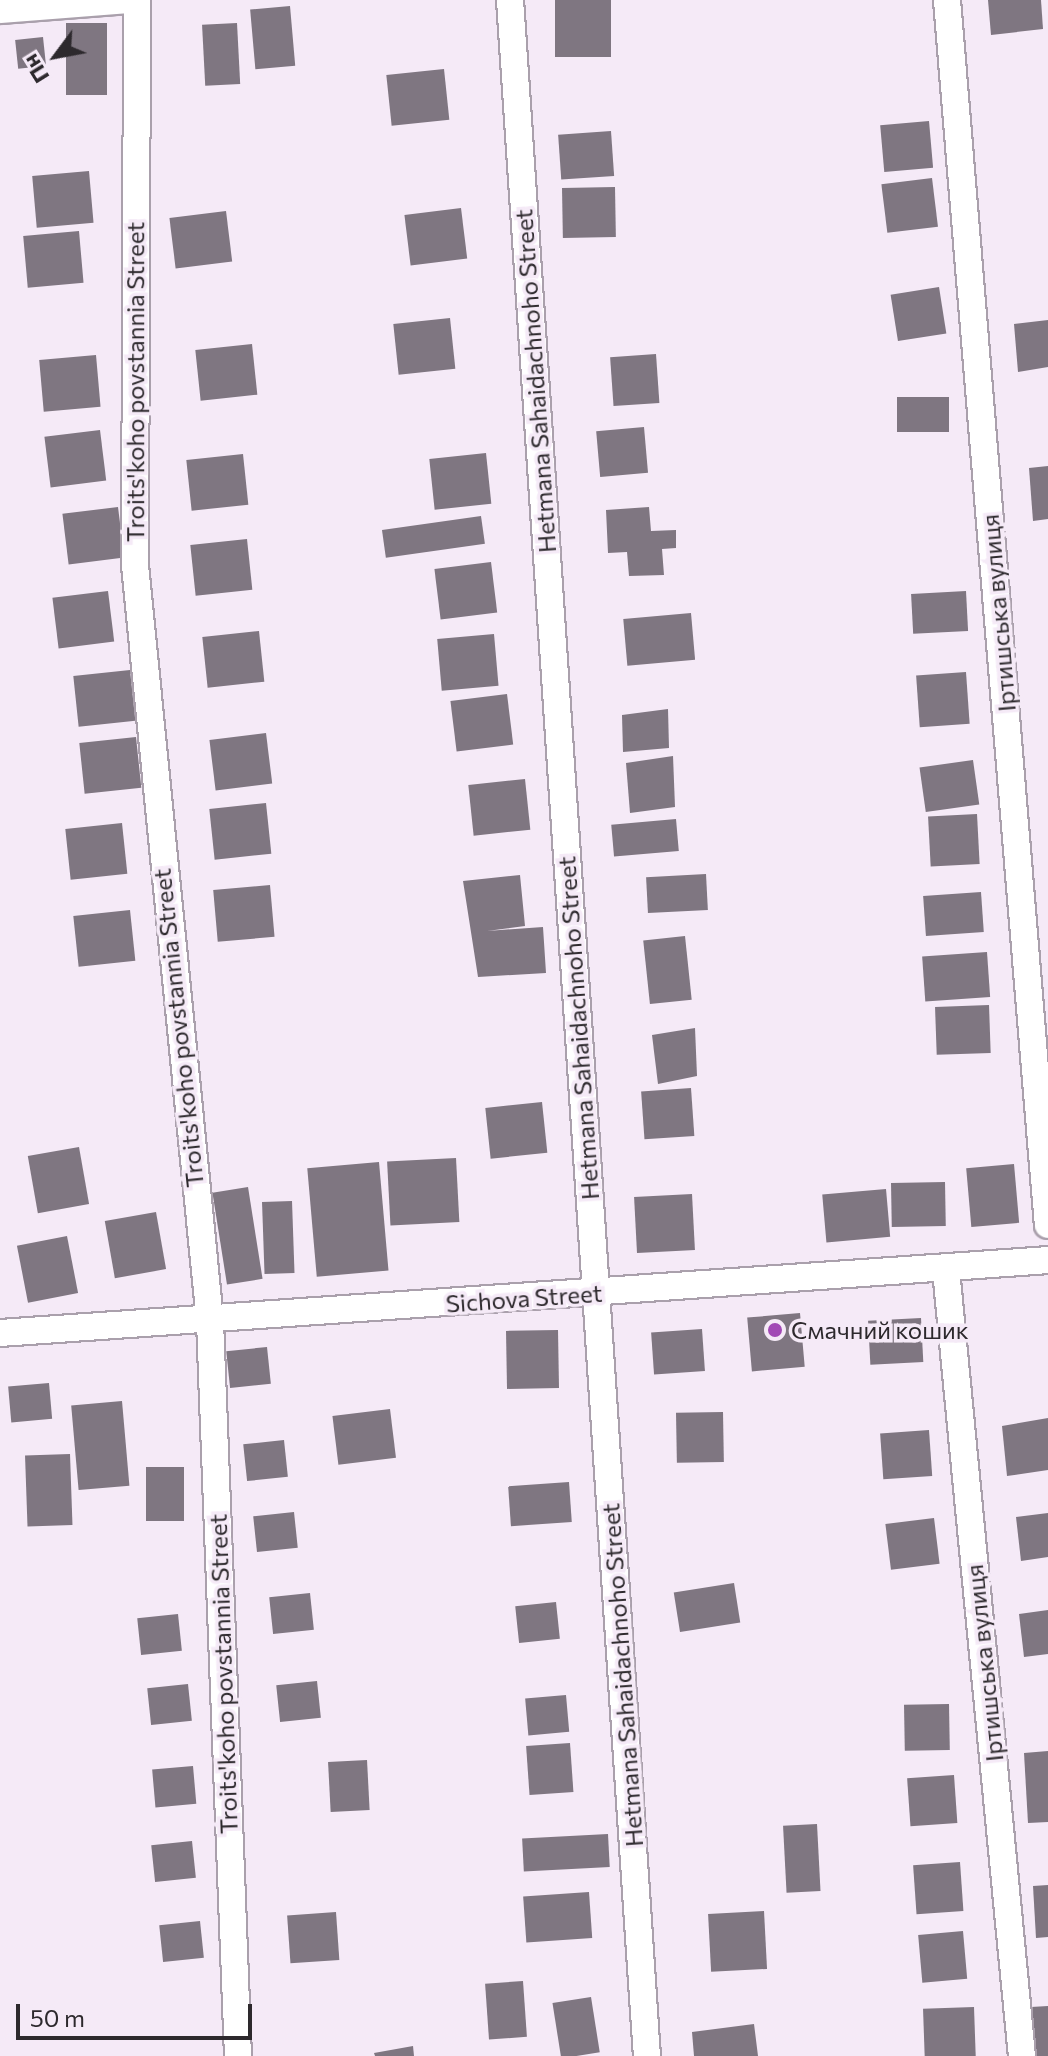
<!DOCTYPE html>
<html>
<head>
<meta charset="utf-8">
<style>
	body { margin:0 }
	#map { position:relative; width:1048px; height:2056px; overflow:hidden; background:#f5eaf7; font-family:Commissioner,sans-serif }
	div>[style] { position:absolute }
	.building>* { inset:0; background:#7f7681; transform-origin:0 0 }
	.roads { filter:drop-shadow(2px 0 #aaa0ac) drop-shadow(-2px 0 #aaa0ac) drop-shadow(0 2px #aaa0ac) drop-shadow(0 -2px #aaa0ac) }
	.minor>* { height:26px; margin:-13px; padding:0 13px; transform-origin:13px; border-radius:13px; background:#fff }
	.dots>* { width:22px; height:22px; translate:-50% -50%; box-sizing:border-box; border:4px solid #f5eaf7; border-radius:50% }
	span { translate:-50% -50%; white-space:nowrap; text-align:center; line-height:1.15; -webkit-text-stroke:7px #f5eaf7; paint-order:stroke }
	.street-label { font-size:24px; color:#2d292d }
	.poi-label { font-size:24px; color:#2d292d }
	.left { translate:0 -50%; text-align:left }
	.north { position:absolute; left:16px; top:16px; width:80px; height:80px; -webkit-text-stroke:6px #f5eaf7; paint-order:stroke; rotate:238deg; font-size:22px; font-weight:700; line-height:32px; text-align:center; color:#2d292d }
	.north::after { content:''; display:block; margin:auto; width:28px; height:36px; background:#2d292d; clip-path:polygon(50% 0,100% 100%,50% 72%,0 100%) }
	.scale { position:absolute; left:16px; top:2004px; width:236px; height:36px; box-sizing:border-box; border:4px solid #2d292d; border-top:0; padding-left:10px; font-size:24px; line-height:28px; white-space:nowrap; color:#2d292d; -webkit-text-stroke:6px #f5eaf7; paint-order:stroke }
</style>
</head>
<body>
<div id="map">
	<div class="building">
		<div style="left:555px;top:0;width:56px;height:57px"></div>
		<div style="clip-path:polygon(988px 0,1041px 0,1043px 29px,991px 35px)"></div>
		<div style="left:290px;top:6px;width:60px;height:40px;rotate:85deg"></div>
		<div style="left:66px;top:23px;width:41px;height:72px"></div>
		<div style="left:237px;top:23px;width:61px;height:35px;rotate:87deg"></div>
		<div style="left:43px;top:37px;width:29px;height:28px;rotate:84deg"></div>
		<div style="left:444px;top:69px;width:51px;height:58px;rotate:84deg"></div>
		<div style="left:929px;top:121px;width:47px;height:49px;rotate:85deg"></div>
		<div style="left:611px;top:131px;width:45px;height:53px;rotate:86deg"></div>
		<div style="left:89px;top:171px;width:52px;height:57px;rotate:85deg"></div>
		<div style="left:932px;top:178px;width:49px;height:51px;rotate:83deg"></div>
		<div style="left:615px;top:187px;width:50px;height:53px;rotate:89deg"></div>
		<div style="left:461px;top:208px;width:51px;height:57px;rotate:83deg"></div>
		<div style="left:226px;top:211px;width:51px;height:57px;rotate:83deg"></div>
		<div style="left:79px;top:231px;width:52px;height:56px;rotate:85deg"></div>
		<div style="left:939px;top:287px;width:47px;height:49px;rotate:81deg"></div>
		<div style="left:450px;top:318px;width:51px;height:57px;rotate:84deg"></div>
		<div style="clip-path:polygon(1048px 320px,1048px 367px,1018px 372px,1014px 324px)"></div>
		<div style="left:252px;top:344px;width:51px;height:57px;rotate:84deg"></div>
		<div style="left:656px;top:354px;width:49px;height:46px;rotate:86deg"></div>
		<div style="left:96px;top:355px;width:52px;height:57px;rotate:85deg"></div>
		<div style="left:949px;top:397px;width:35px;height:52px;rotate:90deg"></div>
		<div style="left:644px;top:427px;width:46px;height:48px;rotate:85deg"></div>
		<div style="left:100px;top:430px;width:51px;height:56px;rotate:83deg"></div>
		<div style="left:486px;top:453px;width:51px;height:57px;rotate:84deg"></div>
		<div style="left:243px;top:454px;width:51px;height:57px;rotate:84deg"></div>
		<div style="clip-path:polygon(1048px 466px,1048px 519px,1033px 521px,1029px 468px)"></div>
		<div style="left:118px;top:507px;width:51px;height:56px;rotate:83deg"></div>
		<div style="clip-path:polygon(649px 507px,651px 531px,676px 530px,676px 548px,662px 549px,664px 575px,629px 576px,627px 552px,608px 553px,606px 510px)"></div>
		<div style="left:481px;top:516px;width:28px;height:100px;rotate:82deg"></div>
		<div style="left:247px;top:539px;width:51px;height:57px;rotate:84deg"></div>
		<div style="left:491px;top:562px;width:51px;height:57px;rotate:83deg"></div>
		<div style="left:108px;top:591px;width:51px;height:56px;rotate:83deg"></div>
		<div style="left:966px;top:591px;width:40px;height:55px;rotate:87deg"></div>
		<div style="left:691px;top:613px;width:47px;height:68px;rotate:85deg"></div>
		<div style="left:259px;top:631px;width:51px;height:57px;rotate:84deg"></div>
		<div style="left:494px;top:634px;width:52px;height:57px;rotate:85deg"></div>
		<div style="left:130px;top:670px;width:51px;height:57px;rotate:84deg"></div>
		<div style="left:966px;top:672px;width:52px;height:50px;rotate:86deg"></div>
		<div style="left:507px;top:694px;width:51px;height:57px;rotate:83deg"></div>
		<div style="clip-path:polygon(668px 709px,669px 748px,623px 752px,622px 715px)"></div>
		<div style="left:266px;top:733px;width:51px;height:57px;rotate:83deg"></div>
		<div style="left:136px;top:737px;width:51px;height:57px;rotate:84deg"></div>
		<div style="clip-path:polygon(673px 756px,675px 807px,630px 813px,626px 763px)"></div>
		<div style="left:973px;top:760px;width:45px;height:54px;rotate:82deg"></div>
		<div style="left:525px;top:779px;width:51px;height:57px;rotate:84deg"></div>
		<div style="left:266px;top:803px;width:51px;height:57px;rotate:84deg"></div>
		<div style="left:977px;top:814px;width:50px;height:49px;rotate:87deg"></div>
		<div style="left:676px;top:819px;width:32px;height:65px;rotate:85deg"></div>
		<div style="left:122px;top:823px;width:51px;height:57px;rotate:84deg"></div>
		<div style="left:706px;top:874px;width:36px;height:60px;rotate:87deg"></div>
		<div style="clip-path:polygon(520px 875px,525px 926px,487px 931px,543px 927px,546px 973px,478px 977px,463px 881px)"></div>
		<div style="left:270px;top:885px;width:52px;height:57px;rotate:85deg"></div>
		<div style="left:981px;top:892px;width:40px;height:58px;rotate:86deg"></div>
		<div style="left:130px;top:910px;width:51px;height:57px;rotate:84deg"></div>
		<div style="left:685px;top:936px;width:64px;height:42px;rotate:84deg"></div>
		<div style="left:987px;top:952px;width:45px;height:65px;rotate:86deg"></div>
		<div style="left:989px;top:1005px;width:48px;height:54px;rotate:88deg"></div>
		<div style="clip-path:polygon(695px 1028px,697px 1076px,658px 1084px,652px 1035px)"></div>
		<div style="left:691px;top:1088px;width:48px;height:50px;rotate:86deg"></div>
		<div style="left:542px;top:1102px;width:51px;height:57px;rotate:84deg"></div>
		<div style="left:79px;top:1147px;width:58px;height:52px;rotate:80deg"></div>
		<div style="left:456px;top:1158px;width:64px;height:69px;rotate:87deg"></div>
		<div style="left:379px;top:1162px;width:109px;height:72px;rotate:85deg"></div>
		<div style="left:1014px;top:1164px;width:59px;height:48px;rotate:85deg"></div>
		<div style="left:945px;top:1182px;width:44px;height:54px;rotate:89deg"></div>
		<div style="left:248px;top:1187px;width:93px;height:36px;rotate:81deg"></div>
		<div style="left:886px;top:1189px;width:48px;height:64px;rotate:85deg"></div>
		<div style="left:692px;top:1194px;width:56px;height:58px;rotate:87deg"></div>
		<div style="left:292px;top:1201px;width:72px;height:30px;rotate:88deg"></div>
		<div style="left:156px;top:1212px;width:58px;height:52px;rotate:80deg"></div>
		<div style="left:67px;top:1236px;width:58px;height:51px;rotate:79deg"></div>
		<div style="left:800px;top:1313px;width:54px;height:53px;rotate:85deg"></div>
		<div style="left:921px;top:1318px;width:44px;height:53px;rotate:87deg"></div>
		<div style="left:702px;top:1329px;width:42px;height:51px;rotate:86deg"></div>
		<div style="left:558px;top:1330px;width:58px;height:52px;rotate:89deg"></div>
		<div style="left:267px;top:1347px;width:37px;height:41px;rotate:84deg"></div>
		<div style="left:49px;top:1383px;width:36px;height:41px;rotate:85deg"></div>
		<div style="left:122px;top:1401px;width:85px;height:51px;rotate:85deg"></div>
		<div style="left:390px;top:1409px;width:49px;height:58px;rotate:83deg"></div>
		<div style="left:723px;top:1412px;width:50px;height:47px;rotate:89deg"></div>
		<div style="clip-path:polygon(1048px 1418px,1048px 1470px,1007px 1476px,1002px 1426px)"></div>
		<div style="left:929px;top:1430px;width:46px;height:49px;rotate:86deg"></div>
		<div style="left:284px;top:1440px;width:37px;height:41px;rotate:84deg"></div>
		<div style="left:70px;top:1454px;width:71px;height:45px;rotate:88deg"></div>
		<div style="left:146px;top:1467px;width:38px;height:54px"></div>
		<div style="left:569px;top:1482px;width:40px;height:61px;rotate:86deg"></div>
		<div style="left:294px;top:1512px;width:36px;height:41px;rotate:84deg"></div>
		<div style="clip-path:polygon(1048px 1513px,1048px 1557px,1021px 1561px,1016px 1517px)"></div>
		<div style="left:934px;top:1518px;width:46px;height:49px;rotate:83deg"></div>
		<div style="left:734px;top:1583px;width:40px;height:61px;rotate:81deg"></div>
		<div style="left:310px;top:1593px;width:37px;height:41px;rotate:84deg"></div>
		<div style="left:556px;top:1602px;width:37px;height:41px;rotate:84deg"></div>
		<div style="clip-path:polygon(1048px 1610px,1048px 1654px,1024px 1657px,1019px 1614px)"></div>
		<div style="left:178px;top:1614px;width:37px;height:41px;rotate:84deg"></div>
		<div style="left:317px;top:1681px;width:37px;height:41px;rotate:84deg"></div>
		<div style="left:188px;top:1684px;width:37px;height:41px;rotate:84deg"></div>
		<div style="left:566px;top:1695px;width:37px;height:41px;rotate:85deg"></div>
		<div style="left:949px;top:1704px;width:46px;height:45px;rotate:89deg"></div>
		<div style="left:570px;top:1743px;width:49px;height:44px;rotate:86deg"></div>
		<div style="clip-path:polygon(1048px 1751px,1048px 1822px,1028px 1823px,1024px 1753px)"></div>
		<div style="left:367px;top:1760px;width:50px;height:39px;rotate:87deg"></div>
		<div style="left:193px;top:1766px;width:38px;height:41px;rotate:85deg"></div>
		<div style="left:954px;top:1775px;width:48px;height:47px;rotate:86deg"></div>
		<div style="left:817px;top:1824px;width:67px;height:34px;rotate:87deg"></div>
		<div style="left:608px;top:1834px;width:33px;height:86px;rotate:87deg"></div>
		<div style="left:192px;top:1841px;width:37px;height:41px;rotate:84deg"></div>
		<div style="left:960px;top:1862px;width:49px;height:47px;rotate:86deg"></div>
		<div style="clip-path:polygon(1048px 1885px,1048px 1937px,1036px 1938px,1033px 1886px)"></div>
		<div style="left:589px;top:1892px;width:46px;height:66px;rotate:86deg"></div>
		<div style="left:764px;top:1911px;width:58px;height:56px;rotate:87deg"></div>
		<div style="left:336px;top:1912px;width:48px;height:49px;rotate:86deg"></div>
		<div style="left:200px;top:1921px;width:37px;height:41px;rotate:84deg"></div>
		<div style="left:963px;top:1931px;width:48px;height:45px;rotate:85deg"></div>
		<div style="left:523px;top:1981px;width:56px;height:38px;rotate:86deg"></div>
		<div style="left:591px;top:1997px;width:56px;height:39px;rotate:81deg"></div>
		<div style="clip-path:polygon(1048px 2006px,1048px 2056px,1034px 2056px,1031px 2007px)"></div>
		<div style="left:974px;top:2007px;width:49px;height:51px;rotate:88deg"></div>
		<div style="clip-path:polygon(754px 2024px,758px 2056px,694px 2056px,692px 2032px)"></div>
		<div style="clip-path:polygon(413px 2046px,414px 2056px,375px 2056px,374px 2053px)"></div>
	</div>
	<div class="roads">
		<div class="minor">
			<div style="left:137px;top:0;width:565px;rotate:90.2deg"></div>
			<div style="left:135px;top:565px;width:760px;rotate:84.33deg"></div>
			<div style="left:210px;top:1321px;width:736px;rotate:87.82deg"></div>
			<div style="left:510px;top:0;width:2061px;rotate:86.19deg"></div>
			<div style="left:947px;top:0;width:1229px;rotate:85.29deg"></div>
			<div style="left:0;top:10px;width:129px;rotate:-4.4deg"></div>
			<div style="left:946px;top:1270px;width:790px;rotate:84.48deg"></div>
			<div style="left:0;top:1333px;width:1051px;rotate:-3.98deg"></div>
		</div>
	</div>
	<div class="dots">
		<div style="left:775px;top:1330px;background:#a249b5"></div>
	</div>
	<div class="street-label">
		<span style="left:535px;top:381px;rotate:-94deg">Hetmana Sahaidachnoho Street</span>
		<span style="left:135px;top:382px;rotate:-90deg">Troits'koho povstannia Street</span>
		<span style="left:998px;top:613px;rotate:-95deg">Іртишська вулиця</span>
		<span style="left:178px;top:1028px;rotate:-96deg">Troits'koho povstannia Street</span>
		<span style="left:578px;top:1028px;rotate:-94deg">Hetmana Sahaidachnoho Street</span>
		<span style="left:524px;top:1298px;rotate:-4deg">Sichova Street</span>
		<span style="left:984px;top:1663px;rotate:-96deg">Іртишська вулиця</span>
		<span style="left:223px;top:1674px;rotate:-92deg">Troits'koho povstannia Street</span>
		<span style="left:622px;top:1675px;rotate:-94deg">Hetmana Sahaidachnoho Street</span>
	</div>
	<div class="poi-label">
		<span class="left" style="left:791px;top:1330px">Смачний кошик</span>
	</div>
	<div class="north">Пн</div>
	<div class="scale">50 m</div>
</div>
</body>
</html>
